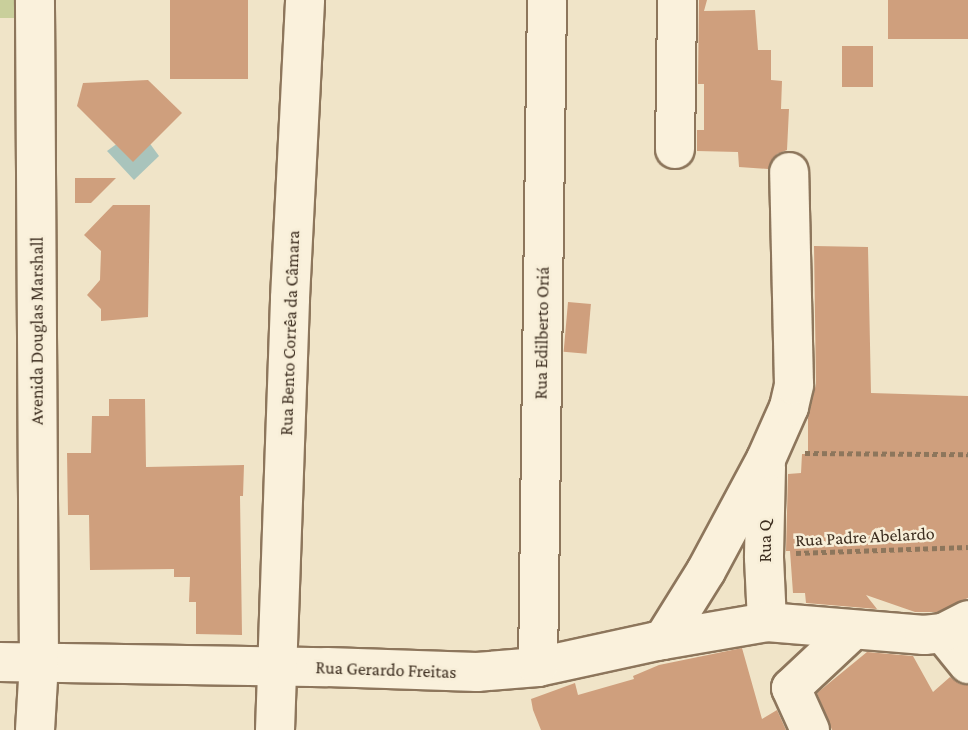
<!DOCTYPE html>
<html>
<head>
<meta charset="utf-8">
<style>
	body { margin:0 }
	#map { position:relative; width:968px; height:730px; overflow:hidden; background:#f0e4c8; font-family:"Crimson Pro",serif }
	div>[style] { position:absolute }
	.green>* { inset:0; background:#c9cf9b; transform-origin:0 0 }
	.water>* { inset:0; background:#a9c4bc }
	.building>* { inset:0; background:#cf9f7d; transform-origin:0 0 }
	.path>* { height:4.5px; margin-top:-2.25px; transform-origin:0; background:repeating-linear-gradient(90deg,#8d765c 0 5px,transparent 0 8.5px) }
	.roads { filter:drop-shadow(2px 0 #8d765c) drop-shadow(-2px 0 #8d765c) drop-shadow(0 2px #8d765c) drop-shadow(0 -2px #8d765c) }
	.minor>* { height:38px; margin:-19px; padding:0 19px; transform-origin:19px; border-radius:19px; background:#faf1dc }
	span { translate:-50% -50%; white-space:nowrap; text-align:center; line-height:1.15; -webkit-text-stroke:5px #f7eed8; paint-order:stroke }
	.street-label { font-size:18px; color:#3d2e20 }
</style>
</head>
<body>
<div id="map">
	<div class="green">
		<div style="left:0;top:0;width:14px;height:18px"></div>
	</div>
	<div class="water">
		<div style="clip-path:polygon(122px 140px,148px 141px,159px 156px,134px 180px,107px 151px)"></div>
	</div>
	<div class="building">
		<div style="left:170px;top:0;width:78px;height:79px"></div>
		<div style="clip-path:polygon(699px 0,707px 0,704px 11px,755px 10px,758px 50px,771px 50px,771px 80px,782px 81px,781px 109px,789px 109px,787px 150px,777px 154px,768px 169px,739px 167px,738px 152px,697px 151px,697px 130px,704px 130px,704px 84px,698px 84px)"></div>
		<div style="left:888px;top:0;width:80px;height:39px"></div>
		<div style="left:842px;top:46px;width:31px;height:41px"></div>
		<div style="clip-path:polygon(148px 80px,182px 113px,133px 162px,77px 106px,83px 83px)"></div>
		<div style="clip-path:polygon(75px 178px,116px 178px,91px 203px,75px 203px)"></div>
		<div style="clip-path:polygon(113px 205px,150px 205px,148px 317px,101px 321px,101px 309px,87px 295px,100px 280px,101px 251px,84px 235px)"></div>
		<div style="clip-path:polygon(814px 246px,868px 247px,871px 393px,968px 396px,968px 598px,937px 612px,915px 612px,866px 595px,877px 609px,806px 603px,805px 593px,793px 593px,790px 551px,786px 551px,788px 474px,801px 473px,802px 454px,808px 454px,808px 418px,816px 384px)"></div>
		<div style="left:568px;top:302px;width:23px;height:50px;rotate:5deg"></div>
		<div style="clip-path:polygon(109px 399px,145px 399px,146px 467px,244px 465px,243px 496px,240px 496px,242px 635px,196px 634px,196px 602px,189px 602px,190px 577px,174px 577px,174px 569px,90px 570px,89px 515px,68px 515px,67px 453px,91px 453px,92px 416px,109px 416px)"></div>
		<div style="clip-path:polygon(742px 648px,762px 719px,777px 710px,786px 730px,541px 730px,533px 710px,531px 699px,575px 683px,578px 695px,634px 679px,633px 676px,659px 665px)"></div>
		<div style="clip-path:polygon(867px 652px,913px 656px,933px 692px,950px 677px,960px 684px,968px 685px,968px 730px,832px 730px,817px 693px)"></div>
	</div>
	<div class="path">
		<div style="left:805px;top:453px;width:163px;rotate:0.4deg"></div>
		<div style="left:796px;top:553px;width:172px;rotate:-2deg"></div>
	</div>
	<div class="roads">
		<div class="minor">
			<div style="left:675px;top:149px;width:149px;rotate:-89.2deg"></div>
			<div style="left:766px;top:467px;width:91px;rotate:91.3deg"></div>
			<div style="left:764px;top:558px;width:64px;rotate:87.3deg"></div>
			<div style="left:943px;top:633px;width:40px;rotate:51deg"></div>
			<div style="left:663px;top:640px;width:81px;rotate:-58.1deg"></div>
			<div style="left:706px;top:571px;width:127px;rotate:-61.8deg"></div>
			<div style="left:766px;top:459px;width:57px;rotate:-66.1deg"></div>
			<div style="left:789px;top:407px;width:23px;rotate:-77deg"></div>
			<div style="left:794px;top:385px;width:213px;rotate:-91.3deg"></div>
			<div style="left:0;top:662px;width:327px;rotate:0.9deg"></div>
			<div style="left:327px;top:667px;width:150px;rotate:1.9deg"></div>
			<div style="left:477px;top:672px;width:61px;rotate:-4.7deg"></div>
			<div style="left:538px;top:667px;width:122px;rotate:-12.3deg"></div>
			<div style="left:657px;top:641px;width:112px;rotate:-9.8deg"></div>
			<div style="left:767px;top:622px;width:158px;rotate:4.7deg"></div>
			<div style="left:924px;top:635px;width:19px;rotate:-6deg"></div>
			<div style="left:943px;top:633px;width:28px;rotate:-27deg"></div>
			<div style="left:538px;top:667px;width:667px;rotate:-89.23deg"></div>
			<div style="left:35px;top:730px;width:68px;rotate:-86.6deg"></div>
			<div style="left:39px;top:662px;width:662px;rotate:-90.35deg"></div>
			<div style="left:275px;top:730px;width:432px;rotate:-88deg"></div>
			<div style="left:290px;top:298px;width:298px;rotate:-87.1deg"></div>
			<div style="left:810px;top:730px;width:46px;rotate:-114.3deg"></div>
			<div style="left:791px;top:688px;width:85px;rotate:-43.1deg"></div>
		</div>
	</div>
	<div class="street-label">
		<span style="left:37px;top:331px;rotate:-90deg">Avenida Douglas Marshall</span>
		<span style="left:290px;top:333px;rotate:-88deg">Rua Bento Corrêa da Câmara</span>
		<span style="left:542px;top:333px;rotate:-89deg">Rua Edilberto Oriá</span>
		<span style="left:865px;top:537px;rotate:-3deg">Rua Padre Abelardo</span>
		<span style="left:765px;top:541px;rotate:-90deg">Rua Q</span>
		<span style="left:386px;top:670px;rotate:2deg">Rua Gerardo Freitas</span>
	</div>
</div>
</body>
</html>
